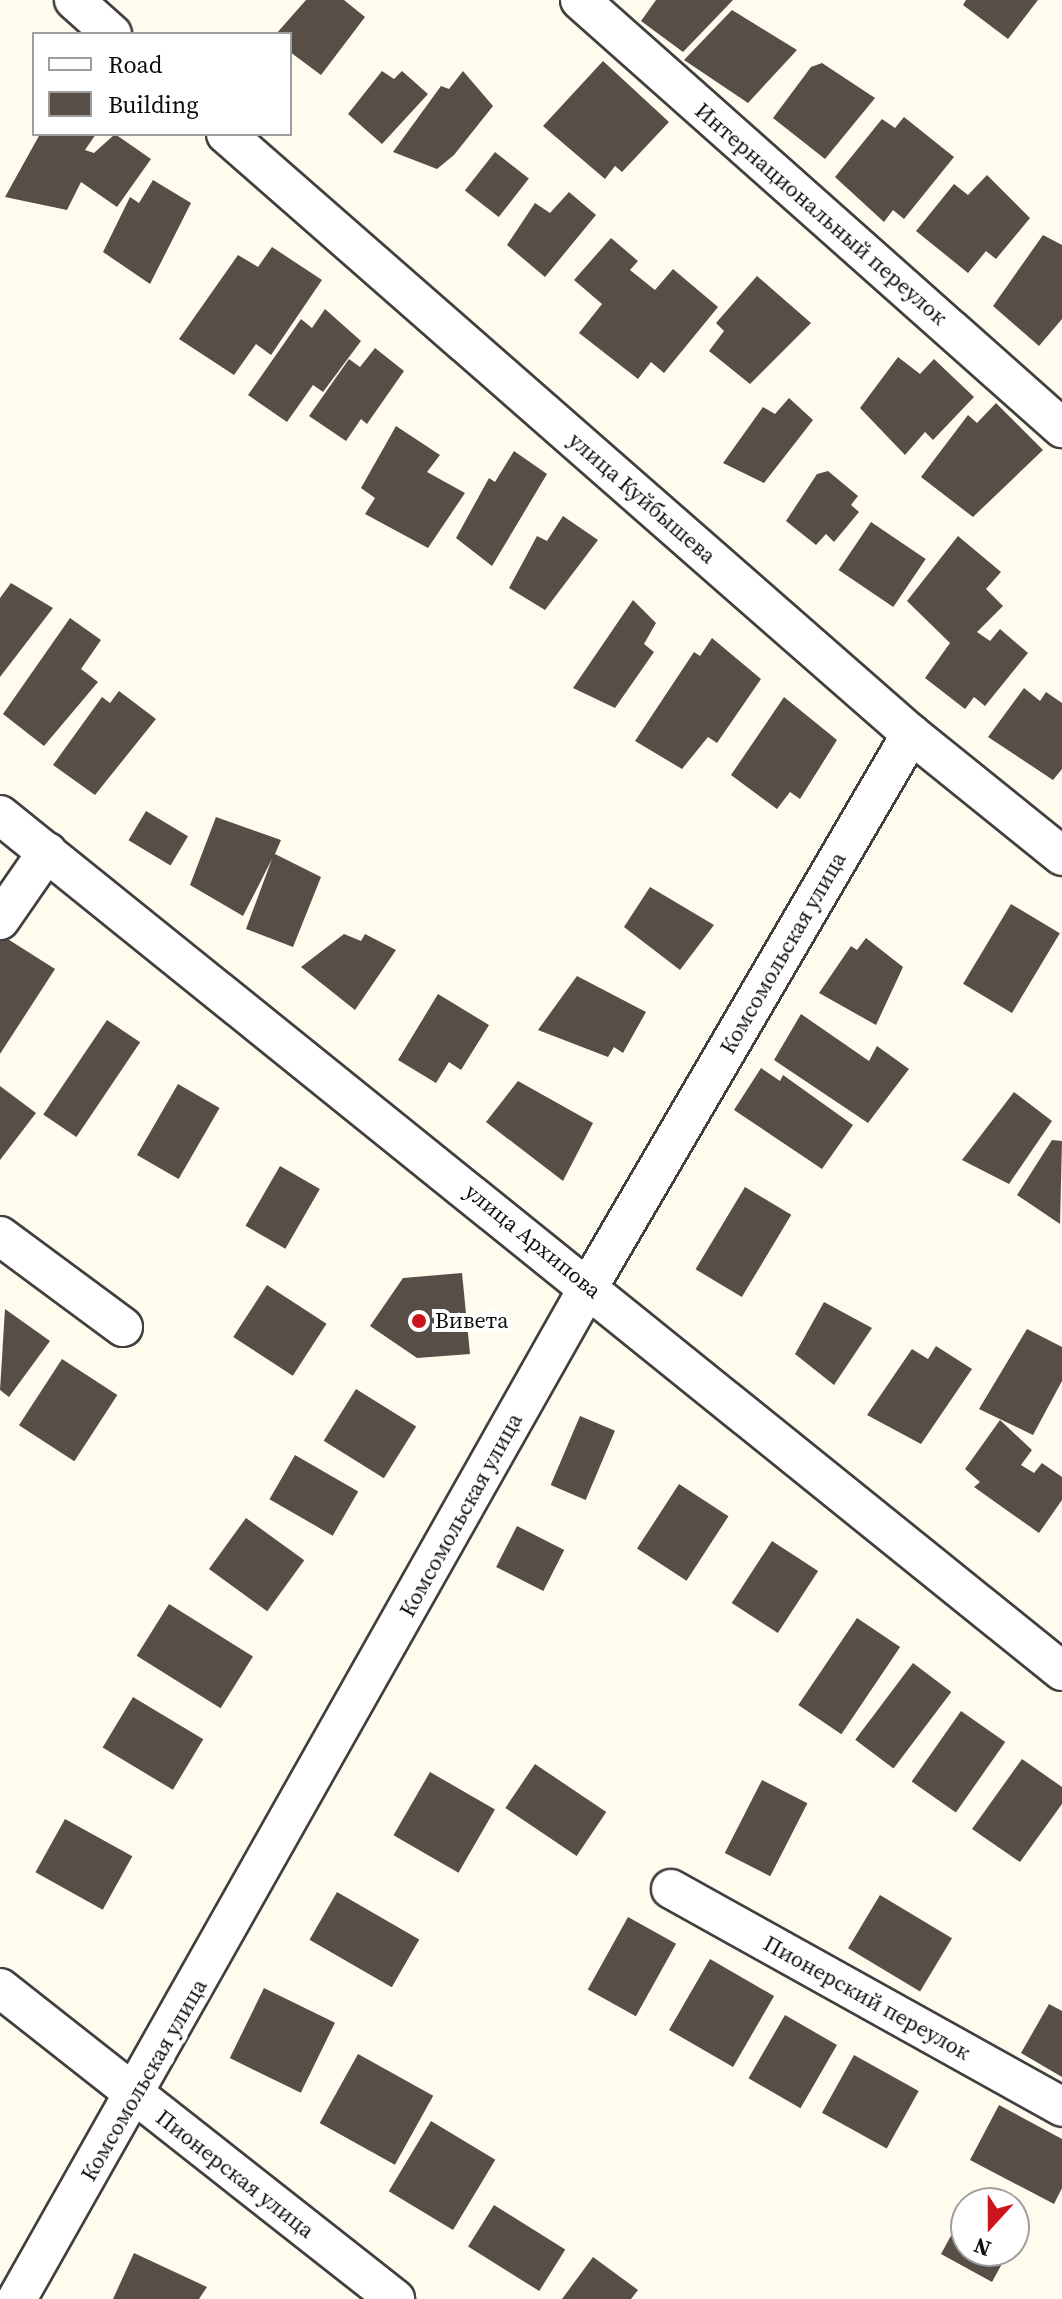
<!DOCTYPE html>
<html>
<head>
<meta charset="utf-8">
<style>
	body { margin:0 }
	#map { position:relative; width:1062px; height:2299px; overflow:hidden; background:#fffced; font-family:"Source Serif 4",serif }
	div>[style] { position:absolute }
	.building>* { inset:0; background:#574e48; transform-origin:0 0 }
	.roads { filter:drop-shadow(2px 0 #404040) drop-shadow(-2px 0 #404040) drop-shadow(0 2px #404040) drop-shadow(0 -2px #404040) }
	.minor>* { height:38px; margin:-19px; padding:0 19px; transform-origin:19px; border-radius:19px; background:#fff }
	.dots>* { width:22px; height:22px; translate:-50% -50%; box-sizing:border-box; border:4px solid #fff; border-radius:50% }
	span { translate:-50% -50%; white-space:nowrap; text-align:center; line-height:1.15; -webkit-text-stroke:8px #fff; paint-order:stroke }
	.street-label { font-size:22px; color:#0d0d0d }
	.poi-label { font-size:22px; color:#0d0d0d }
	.left { translate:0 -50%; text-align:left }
	.legend { position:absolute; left:32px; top:32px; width:260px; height:104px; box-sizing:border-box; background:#fff; border:2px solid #9e9e9e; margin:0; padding:10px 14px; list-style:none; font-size:24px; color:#0d0d0d }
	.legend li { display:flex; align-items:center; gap:16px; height:40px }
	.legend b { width:40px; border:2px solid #9e9e9e }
	.north { position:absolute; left:950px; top:2187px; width:80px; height:80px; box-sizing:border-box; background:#fff; border:2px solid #9e9e9e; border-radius:50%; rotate:201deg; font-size:22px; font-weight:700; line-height:32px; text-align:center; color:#0d0d0d }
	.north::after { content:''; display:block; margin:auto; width:28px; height:36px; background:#cc151b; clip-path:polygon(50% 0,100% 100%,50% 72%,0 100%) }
</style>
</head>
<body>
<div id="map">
	<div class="building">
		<div style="clip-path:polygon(306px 0,344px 0,365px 17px,321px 75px,290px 52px,290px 34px,276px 34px)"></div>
		<div style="clip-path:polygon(656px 0,733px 0,683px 52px,641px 21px)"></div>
		<div style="clip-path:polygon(966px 0,1038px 0,1008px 39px,963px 5px)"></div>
		<div style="clip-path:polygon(732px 10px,797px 50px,748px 103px,684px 60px)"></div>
		<div style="clip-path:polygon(603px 61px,669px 122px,622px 172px,615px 166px,605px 179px,543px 126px)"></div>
		<div style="clip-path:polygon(822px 63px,875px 98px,825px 159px,773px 118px,811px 67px)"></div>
		<div style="clip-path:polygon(382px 71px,394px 79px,402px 71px,428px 94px,382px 144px,348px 114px)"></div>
		<div style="clip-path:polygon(463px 71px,493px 106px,454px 155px,437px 169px,393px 152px,441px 86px,449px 89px)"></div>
		<div style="clip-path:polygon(904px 117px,954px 157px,904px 219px,893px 210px,884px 222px,835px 177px,882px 119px,895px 128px)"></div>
		<div style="clip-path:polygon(40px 134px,96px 134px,85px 150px,94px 153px,115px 134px,151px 159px,117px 207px,81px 182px,67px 210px,5px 197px)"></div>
		<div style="left:495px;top:152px;width:43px;height:49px;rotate:38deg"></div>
		<div style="clip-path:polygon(987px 175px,1030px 218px,996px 259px,986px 251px,968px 273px,916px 231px,954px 184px,968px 195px)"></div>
		<div style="clip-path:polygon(153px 180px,191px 203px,150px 284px,103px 252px,130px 197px,139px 203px)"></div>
		<div style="clip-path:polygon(569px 192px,596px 215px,545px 277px,507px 245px,535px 203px,550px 213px)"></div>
		<div style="clip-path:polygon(1043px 235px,1062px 245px,1062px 319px,1039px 346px,993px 306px)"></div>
		<div style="clip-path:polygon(611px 238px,638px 261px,630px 270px,655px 290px,673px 269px,718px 307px,664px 373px,651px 362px,638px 379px,579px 333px,602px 304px,574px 280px)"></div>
		<div style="clip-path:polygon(272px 247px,322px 280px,271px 355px,256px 344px,234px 375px,179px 339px,238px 255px,258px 267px)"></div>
		<div style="clip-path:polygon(757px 276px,811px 323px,750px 384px,709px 351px,724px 331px,716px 323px)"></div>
		<div style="clip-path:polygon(325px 309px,361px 341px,323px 392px,313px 385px,287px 422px,248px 395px,301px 319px,312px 328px)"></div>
		<div style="clip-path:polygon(375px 348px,404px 371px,367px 424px,361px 419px,346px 441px,309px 416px,349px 359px,360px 367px)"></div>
		<div style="clip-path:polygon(898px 357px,920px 374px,934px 359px,974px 397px,933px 440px,925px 432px,905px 455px,860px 408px)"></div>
		<div style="clip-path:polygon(789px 398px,813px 420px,764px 483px,723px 463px,763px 407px,775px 414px)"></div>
		<div style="clip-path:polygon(996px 403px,1043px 450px,973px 517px,921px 477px,968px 415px,977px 423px)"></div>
		<div style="clip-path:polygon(396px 426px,440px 455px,427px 472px,465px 493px,428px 548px,365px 514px,375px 498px,361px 488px)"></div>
		<div style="clip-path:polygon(514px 451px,547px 474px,492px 566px,456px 538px,489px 478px,495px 482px)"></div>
		<div style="clip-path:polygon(828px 471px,858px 496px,851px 505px,859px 512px,834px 542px,826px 534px,816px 545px,786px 521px,817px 474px)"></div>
		<div style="clip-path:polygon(563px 516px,598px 540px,545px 610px,509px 588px,537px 536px,547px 541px)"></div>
		<div style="left:871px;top:522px;width:66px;height:58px;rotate:34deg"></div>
		<div style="clip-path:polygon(958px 536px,1001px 572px,986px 589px,1003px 606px,977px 632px,990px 641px,1000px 629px,1028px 653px,985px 706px,974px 697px,965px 709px,925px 678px,950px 643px,907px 601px)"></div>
		<div style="clip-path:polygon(11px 583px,53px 608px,0 677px,0 598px)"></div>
		<div style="clip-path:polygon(633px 600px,656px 623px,644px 644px,654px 652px,615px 708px,573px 688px)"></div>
		<div style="clip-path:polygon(70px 618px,101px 640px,81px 669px,98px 682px,44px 746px,3px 714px)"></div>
		<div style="clip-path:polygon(712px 638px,761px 679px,717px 743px,708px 737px,682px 769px,635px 741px,694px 652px,700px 656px)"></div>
		<div style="clip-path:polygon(1024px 688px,1040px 701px,1046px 692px,1062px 703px,1062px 769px,1053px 780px,988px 737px)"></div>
		<div style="clip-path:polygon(119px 691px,156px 719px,95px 795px,53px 765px,102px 697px,110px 703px)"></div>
		<div style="clip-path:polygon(784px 697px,837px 740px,800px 799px,790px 792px,777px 809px,731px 775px)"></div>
		<div style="left:146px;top:811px;width:49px;height:34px;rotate:31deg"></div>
		<div style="clip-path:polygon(216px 817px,281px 840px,275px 854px,321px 877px,293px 947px,246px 929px,272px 859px,243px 916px,190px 885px)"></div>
		<div style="clip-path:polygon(650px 887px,714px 925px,680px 970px,624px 927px)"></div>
		<div style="left:1011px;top:904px;width:57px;height:93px;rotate:31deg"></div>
		<div style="clip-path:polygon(344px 934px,361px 941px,365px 934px,396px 950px,355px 1010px,301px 967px)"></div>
		<div style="clip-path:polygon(3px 936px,55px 969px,0 1054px,0 941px)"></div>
		<div style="clip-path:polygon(866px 938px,903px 967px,876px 1025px,819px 993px,851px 946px,857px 950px)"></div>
		<div style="clip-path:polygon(577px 976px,646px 1012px,623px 1053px,614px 1047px,608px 1057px,538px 1030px)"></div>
		<div style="clip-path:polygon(438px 994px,489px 1025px,461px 1070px,449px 1062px,436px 1083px,398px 1060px)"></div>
		<div style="clip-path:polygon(801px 1014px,869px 1061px,877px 1046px,909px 1069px,868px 1123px,774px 1060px)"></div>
		<div style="left:107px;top:1020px;width:40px;height:114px;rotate:34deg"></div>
		<div style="clip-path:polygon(761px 1068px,780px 1081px,783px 1075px,853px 1125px,822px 1169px,734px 1110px)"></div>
		<div style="clip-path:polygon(518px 1081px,593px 1123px,563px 1181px,486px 1122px)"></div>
		<div style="left:178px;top:1084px;width:48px;height:82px;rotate:30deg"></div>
		<div style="clip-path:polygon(0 1086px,36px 1113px,0 1160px)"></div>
		<div style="clip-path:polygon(1014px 1092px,1052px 1121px,1009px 1184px,962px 1160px)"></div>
		<div style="clip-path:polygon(1052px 1140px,1062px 1141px,1060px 1224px,1017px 1195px)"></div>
		<div style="left:280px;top:1166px;width:46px;height:69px;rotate:30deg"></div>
		<div style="left:745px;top:1187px;width:54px;height:96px;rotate:31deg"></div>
		<div style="clip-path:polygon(462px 1273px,470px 1354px,417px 1358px,370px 1326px,403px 1278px)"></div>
		<div style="left:267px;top:1285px;width:71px;height:62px;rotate:33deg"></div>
		<div style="clip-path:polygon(824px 1302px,872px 1328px,834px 1385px,795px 1354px)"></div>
		<div style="clip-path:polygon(5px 1309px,50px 1341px,9px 1397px,0 1390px)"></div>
		<div style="clip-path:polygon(1027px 1329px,1062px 1347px,1062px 1381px,1033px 1435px,979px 1409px)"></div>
		<div style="clip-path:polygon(936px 1346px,972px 1369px,921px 1444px,867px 1415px,912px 1349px,928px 1359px)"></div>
		<div style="left:62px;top:1359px;width:66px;height:79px;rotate:33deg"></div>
		<div style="left:356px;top:1389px;width:71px;height:61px;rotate:32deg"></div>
		<div style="left:580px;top:1416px;width:38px;height:75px;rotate:23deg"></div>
		<div style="clip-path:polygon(1000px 1420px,1032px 1450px,1021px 1465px,1034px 1473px,1042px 1463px,1062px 1477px,1062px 1500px,1039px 1533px,974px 1487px,980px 1482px,965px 1469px)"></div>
		<div style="left:295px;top:1455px;width:73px;height:51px;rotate:30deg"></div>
		<div style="left:679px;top:1484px;width:59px;height:77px;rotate:33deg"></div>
		<div style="left:246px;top:1518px;width:72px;height:63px;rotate:36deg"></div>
		<div style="left:517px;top:1526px;width:53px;height:46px;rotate:27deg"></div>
		<div style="left:772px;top:1541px;width:55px;height:74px;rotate:33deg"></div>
		<div style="left:169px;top:1604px;width:99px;height:61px;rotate:32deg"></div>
		<div style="left:857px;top:1618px;width:52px;height:105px;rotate:34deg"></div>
		<div style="left:913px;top:1663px;width:48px;height:96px;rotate:37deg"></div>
		<div style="left:133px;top:1697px;width:82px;height:59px;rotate:31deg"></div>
		<div style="left:961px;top:1711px;width:54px;height:86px;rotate:35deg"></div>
		<div style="clip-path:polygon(1022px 1759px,1062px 1787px,1062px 1804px,1020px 1862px,972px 1829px)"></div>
		<div style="left:535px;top:1764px;width:86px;height:53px;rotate:34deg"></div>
		<div style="left:430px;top:1772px;width:75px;height:73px;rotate:30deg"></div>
		<div style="left:762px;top:1780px;width:51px;height:82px;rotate:27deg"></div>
		<div style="left:65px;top:1819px;width:77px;height:61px;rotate:29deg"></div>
		<div style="left:337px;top:1892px;width:95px;height:55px;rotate:30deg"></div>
		<div style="left:880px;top:1895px;width:84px;height:62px;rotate:31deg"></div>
		<div style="left:628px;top:1917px;width:55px;height:83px;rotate:29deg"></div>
		<div style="left:710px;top:1959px;width:74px;height:82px;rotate:30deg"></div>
		<div style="left:264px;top:1988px;width:79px;height:78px;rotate:26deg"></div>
		<div style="clip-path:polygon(1049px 2004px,1062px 2011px,1062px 2077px,1021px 2053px)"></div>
		<div style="left:785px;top:2015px;width:60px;height:73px;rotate:30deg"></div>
		<div style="left:358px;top:2054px;width:86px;height:79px;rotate:29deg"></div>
		<div style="left:854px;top:2055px;width:74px;height:66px;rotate:29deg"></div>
		<div style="clip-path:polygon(999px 2105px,1062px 2139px,1062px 2188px,1054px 2204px,970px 2160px)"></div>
		<div style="left:431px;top:2121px;width:75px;height:82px;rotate:31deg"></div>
		<div style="left:494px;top:2205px;width:84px;height:49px;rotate:32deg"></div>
		<div style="clip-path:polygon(966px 2208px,966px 2251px,1009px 2251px,992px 2282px,941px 2254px)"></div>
		<div style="clip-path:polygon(134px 2253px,207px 2287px,199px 2299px,113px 2299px)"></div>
		<div style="clip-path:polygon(593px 2257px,638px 2290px,631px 2299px,562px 2299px)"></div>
	</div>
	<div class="roads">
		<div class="minor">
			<div style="left:74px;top:0;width:51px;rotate:41.8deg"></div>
			<div style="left:580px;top:0;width:645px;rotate:41.6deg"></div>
			<div style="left:226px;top:134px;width:911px;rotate:41.22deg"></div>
			<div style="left:911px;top:734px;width:194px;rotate:38.9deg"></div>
			<div style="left:0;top:815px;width:1364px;rotate:38.87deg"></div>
			<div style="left:0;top:920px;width:83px;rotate:-55.3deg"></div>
			<div style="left:0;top:1236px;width:153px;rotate:36.5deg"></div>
			<div style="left:671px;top:1889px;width:448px;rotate:29.1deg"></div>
			<div style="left:0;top:1988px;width:503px;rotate:38.21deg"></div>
			<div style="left:17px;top:2299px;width:1163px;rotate:-60.55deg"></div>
			<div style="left:589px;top:1286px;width:639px;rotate:-59.74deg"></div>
		</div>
	</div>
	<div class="dots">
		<div style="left:419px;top:1321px;background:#cc151b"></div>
	</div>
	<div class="street-label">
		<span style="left:821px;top:214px;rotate:41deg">Интернациональный переулок</span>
		<span style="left:642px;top:498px;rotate:41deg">улица Куйбышева</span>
		<span style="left:783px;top:953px;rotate:-60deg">Комсомольская улица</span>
		<span style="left:533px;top:1241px;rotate:39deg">улица Архипова</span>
		<span style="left:461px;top:1515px;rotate:-61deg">Комсомольская улица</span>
		<span style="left:867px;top:1998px;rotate:29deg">Пионерский переулок</span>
		<span style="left:144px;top:2080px;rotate:-60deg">Комсомольская улица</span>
		<span style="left:235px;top:2174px;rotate:38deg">Пионерская улица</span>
	</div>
	<div class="poi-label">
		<span class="left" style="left:435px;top:1321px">Вивета</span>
	</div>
	<ul class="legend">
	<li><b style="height:10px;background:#fff"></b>Road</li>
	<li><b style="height:22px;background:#574e48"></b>Building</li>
	</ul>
	<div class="north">N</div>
</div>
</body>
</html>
